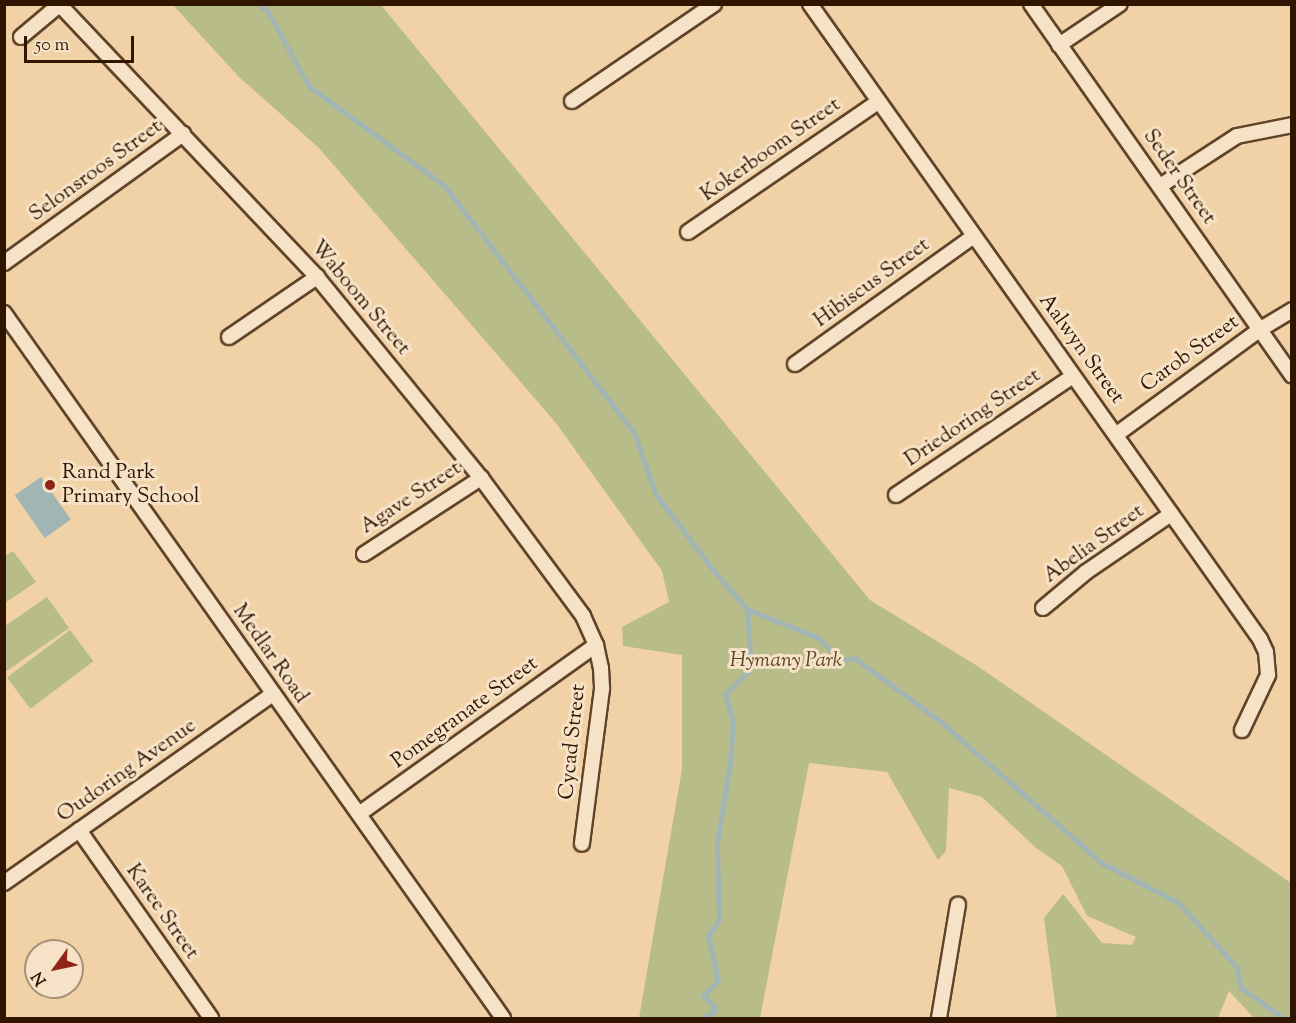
<!DOCTYPE html>
<html>
<head>
<meta charset="utf-8">
<style>
	body { margin:0 }
	#map { position:relative; width:1296px; height:1023px; overflow:hidden; background:#f1d2a7; font-family:"Sorts Mill Goudy",serif }
	div>[style] { position:absolute }
	.green>* { inset:0; background:#b8bc88; transform-origin:0 0 }
	.water>* { inset:0; background:#a0b5b4; transform-origin:0 0 }
	.stream>* { height:4.5px; margin:-2.25px; padding:0 2.25px; transform-origin:2.25px; border-radius:2.25px; background:#a0b5b4 }
	.roads { filter:drop-shadow(2px 0 #60442a) drop-shadow(-2px 0 #60442a) drop-shadow(0 2px #60442a) drop-shadow(0 -2px #60442a) }
	.street>* { height:14px; margin:-7px; padding:0 7px; transform-origin:7px; border-radius:7px; background:#f6e2c6 }
	.dots>* { width:16px; height:16px; translate:-50% -50%; box-sizing:border-box; border:3px solid #f6e2c6; border-radius:50% }
	span { translate:-50% -50%; white-space:nowrap; text-align:center; line-height:1.15; -webkit-text-stroke:6px #f6e2c6; paint-order:stroke }
	.street-label { font-size:21px; color:#301500 }
	.poi-label { font-size:21px; color:#301500 }
	.left { translate:0 -50%; text-align:left }
	.park-label { font-size:21px; color:#594729; font-style:italic }
	.frame { position:absolute; inset:0; border:6px solid #301500; pointer-events:none }
	.north { position:absolute; left:24px; top:939px; width:60px; height:60px; box-sizing:border-box; background:#f6e2c6; border:2px solid #a79077; border-radius:50%; rotate:237deg; font-size:16px; font-weight:700; line-height:24px; text-align:center; color:#301500 }
	.north::after { content:''; display:block; margin:auto; width:21px; height:27px; background:#8f2418; clip-path:polygon(50% 0,100% 100%,50% 72%,0 100%) }
	.scale { position:absolute; left:24px; top:36px; width:110px; height:27px; box-sizing:border-box; border:3px solid #301500; border-top:0; padding-left:8px; font-size:18px; line-height:21px; white-space:nowrap; color:#301500; -webkit-text-stroke:4px #f6e2c6; paint-order:stroke }
</style>
</head>
<body>
<div id="map">
	<div class="green">
		<div style="clip-path:polygon(173px 5px,381px 5px,870px 600px,979px 667px,1291px 883px,1291px 1018px,1254px 1018px,1229px 991px,1218px 1018px,1057px 1018px,1044px 918px,1063px 894px,1102px 943px,1132px 945px,1136px 937px,1087px 916px,1062px 866px,1036px 848px,982px 797px,949px 788px,946px 851px,938px 860px,887px 772px,809px 763px,760px 1018px,639px 1018px,682px 769px,682px 655px,623px 646px,622px 627px,669px 602px,662px 571px,556px 423px,319px 148px,239px 77px)"></div>
		<div style="clip-path:polygon(13px 551px,36px 582px,5px 603px,5px 556px)"></div>
		<div style="clip-path:polygon(47px 597px,69px 628px,5px 672px,5px 626px)"></div>
		<div style="left:70px;top:630px;width:39px;height:79px;rotate:53deg"></div>
	</div>
	<div class="water">
		<div style="left:41px;top:477px;width:52px;height:32px;rotate:55deg"></div>
	</div>
	<div class="stream">
		<div style="left:259px;top:4px;width:13px;rotate:42deg"></div>
		<div style="left:269px;top:13px;width:83px;rotate:61.3deg"></div>
		<div style="left:309px;top:86px;width:169px;rotate:36.3deg"></div>
		<div style="left:445px;top:186px;width:312px;rotate:52.5deg"></div>
		<div style="left:635px;top:434px;width:64px;rotate:70.7deg"></div>
		<div style="left:656px;top:494px;width:93px;rotate:52.9deg"></div>
		<div style="left:712px;top:568px;width:54px;rotate:49.5deg"></div>
		<div style="left:747px;top:609px;width:78px;rotate:21.9deg"></div>
		<div style="left:819px;top:638px;width:31px;rotate:45deg"></div>
		<div style="left:841px;top:660px;width:14px;rotate:-8deg"></div>
		<div style="left:855px;top:658px;width:106px;rotate:36.5deg"></div>
		<div style="left:940px;top:721px;width:215px;rotate:41.2deg"></div>
		<div style="left:1102px;top:863px;width:85px;rotate:27.2deg"></div>
		<div style="left:1178px;top:902px;width:88px;rotate:47.8deg"></div>
		<div style="left:1237px;top:967px;width:22px;rotate:77deg"></div>
		<div style="left:1242px;top:988px;width:51px;rotate:36.2deg"></div>
		<div style="left:703px;top:1018px;width:13px;rotate:-29deg"></div>
		<div style="left:714px;top:1012px;width:6px;rotate:-90deg"></div>
		<div style="left:714px;top:1006px;width:15px;rotate:-138deg"></div>
		<div style="left:703px;top:996px;width:21px;rotate:-45deg"></div>
		<div style="left:718px;top:981px;width:46px;rotate:-102.5deg"></div>
		<div style="left:708px;top:936px;width:19px;rotate:-55deg"></div>
		<div style="left:719px;top:920px;width:77px;rotate:-91.5deg"></div>
		<div style="left:717px;top:843px;width:81px;rotate:-80.8deg"></div>
		<div style="left:730px;top:763px;width:40px;rotate:-85.7deg"></div>
		<div style="left:733px;top:723px;width:30px;rotate:-105deg"></div>
		<div style="left:725px;top:694px;width:36px;rotate:-44deg"></div>
		<div style="left:751px;top:669px;width:60px;rotate:-93.8deg"></div>
	</div>
	<div class="roads">
		<div class="street">
			<div style="left:59px;top:4px;width:376px;rotate:46.6deg"></div>
			<div style="left:317px;top:277px;width:259px;rotate:50.8deg"></div>
			<div style="left:481px;top:478px;width:172px;rotate:53.5deg"></div>
			<div style="left:583px;top:616px;width:32px;rotate:66deg"></div>
			<div style="left:596px;top:645px;width:24px;rotate:78deg"></div>
			<div style="left:601px;top:668px;width:21px;rotate:87deg"></div>
			<div style="left:602px;top:689px;width:156px;rotate:97.4deg"></div>
			<div style="left:810px;top:4px;width:778px;rotate:54.68deg"></div>
			<div style="left:1260px;top:639px;width:14px;rotate:65deg"></div>
			<div style="left:1266px;top:652px;width:23px;rotate:85deg"></div>
			<div style="left:1268px;top:675px;width:61px;rotate:115.3deg"></div>
			<div style="left:1031px;top:4px;width:454px;rotate:54.9deg"></div>
			<div style="left:21px;top:37px;width:50px;rotate:-40.1deg"></div>
			<div style="left:1059px;top:45px;width:73px;rotate:-33.9deg"></div>
			<div style="left:572px;top:101px;width:172px;rotate:-34.3deg"></div>
			<div style="left:1160px;top:186px;width:92px;rotate:-33deg"></div>
			<div style="left:1237px;top:136px;width:56px;rotate:-11.3deg"></div>
			<div style="left:688px;top:232px;width:230px;rotate:-34.4deg"></div>
			<div style="left:4px;top:263px;width:221px;rotate:-35.8deg"></div>
			<div style="left:4px;top:313px;width:864px;rotate:54.71deg"></div>
			<div style="left:229px;top:337px;width:107px;rotate:-34.3deg"></div>
			<div style="left:795px;top:364px;width:220px;rotate:-35.6deg"></div>
			<div style="left:1117px;top:434px;width:176px;rotate:-36.2deg"></div>
			<div style="left:1259px;top:330px;width:39px;rotate:-31deg"></div>
			<div style="left:896px;top:495px;width:213px;rotate:-33.9deg"></div>
			<div style="left:364px;top:554px;width:140px;rotate:-33deg"></div>
			<div style="left:1043px;top:608px;width:56px;rotate:-39.9deg"></div>
			<div style="left:1086px;top:572px;width:103px;rotate:-34.3deg"></div>
			<div style="left:359px;top:814px;width:291px;rotate:-35.5deg"></div>
			<div style="left:79px;top:830px;width:230px;rotate:54.9deg"></div>
			<div style="left:4px;top:883px;width:329px;rotate:-35.1deg"></div>
			<div style="left:939px;top:1018px;width:115px;rotate:-80.5deg"></div>
		</div>
	</div>
	<div class="dots">
		<div style="left:50px;top:485px;background:#8f2418"></div>
	</div>
	<div class="street-label">
		<span style="left:771px;top:150px;rotate:-35deg">Kokerboom Street</span>
		<span style="left:96px;top:171px;rotate:-36deg">Selonsroos Street</span>
		<span style="left:1179px;top:177px;rotate:55deg">Seder Street</span>
		<span style="left:872px;top:283px;rotate:-36deg">Hibiscus Street</span>
		<span style="left:360px;top:298px;rotate:50deg">Waboom Street</span>
		<span style="left:1081px;top:349px;rotate:54deg">Aalwyn Street</span>
		<span style="left:1190px;top:354px;rotate:-36deg">Carob Street</span>
		<span style="left:973px;top:418px;rotate:-34deg">Driedoring Street</span>
		<span style="left:411px;top:498px;rotate:-33deg">Agave Street</span>
		<span style="left:1094px;top:544px;rotate:-36deg">Abelia Street</span>
		<span style="left:270px;top:654px;rotate:55deg">Medlar Road</span>
		<span style="left:465px;top:713px;rotate:-36deg">Pomegranate Street</span>
		<span style="left:573px;top:742px;rotate:-84deg">Cycad Street</span>
		<span style="left:127px;top:771px;rotate:-35deg">Oudoring Avenue</span>
		<span style="left:162px;top:912px;rotate:55deg">Karee Street</span>
	</div>
	<div class="poi-label">
		<span class="left" style="left:62px;top:485px">Rand Park<br>Primary School</span>
	</div>
	<div class="park-label">
		<span style="left:786px;top:661px">Hymany Park</span>
	</div>
	<div class="frame"></div>
	<div class="north">N</div>
	<div class="scale">50 m</div>
</div>
</body>
</html>
